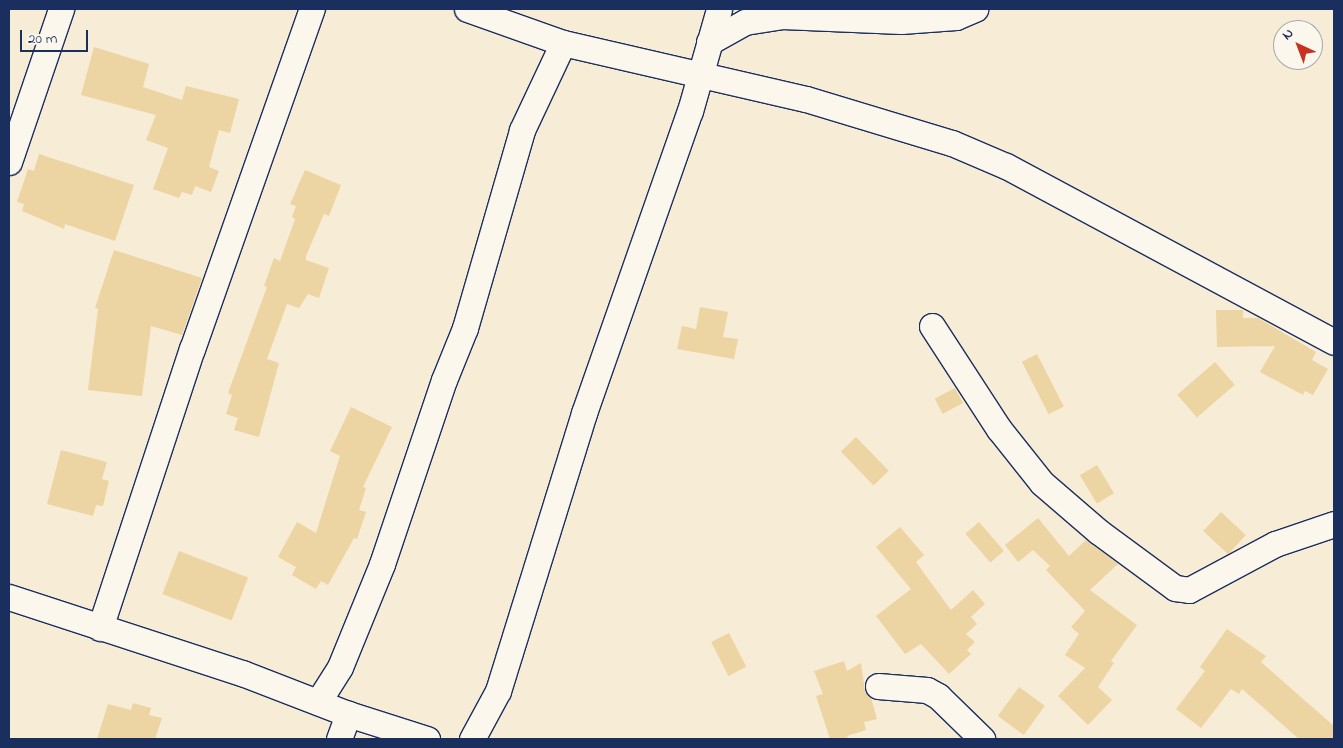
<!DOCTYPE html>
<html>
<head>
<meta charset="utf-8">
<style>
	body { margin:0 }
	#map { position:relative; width:1343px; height:748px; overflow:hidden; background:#f7ecd6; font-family:"Indie Flower",sans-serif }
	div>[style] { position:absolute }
	.building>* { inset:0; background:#edd4a3; transform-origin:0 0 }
	.roads { filter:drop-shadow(1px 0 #1b2f5e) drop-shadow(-1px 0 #1b2f5e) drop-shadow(0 1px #1b2f5e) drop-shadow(0 -1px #1b2f5e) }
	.minor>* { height:25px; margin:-12.5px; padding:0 12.5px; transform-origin:12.5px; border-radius:12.5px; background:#fbf7ec }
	span { translate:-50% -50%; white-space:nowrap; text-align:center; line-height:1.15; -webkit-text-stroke:4.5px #fbf7ec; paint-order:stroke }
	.frame { position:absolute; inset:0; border:10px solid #1b2f5e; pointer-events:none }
	.north { position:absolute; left:1273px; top:20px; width:50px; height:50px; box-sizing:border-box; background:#fbf7ec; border:1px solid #a1a7b3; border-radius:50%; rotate:317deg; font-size:14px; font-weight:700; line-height:20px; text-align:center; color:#1b2f5e }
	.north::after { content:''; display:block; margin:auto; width:18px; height:22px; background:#c8321e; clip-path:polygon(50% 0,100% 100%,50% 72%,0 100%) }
	.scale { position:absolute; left:20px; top:30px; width:68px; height:22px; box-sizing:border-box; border:2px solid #1b2f5e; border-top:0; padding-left:6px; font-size:15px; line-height:18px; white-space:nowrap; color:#1b2f5e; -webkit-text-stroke:4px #fbf7ec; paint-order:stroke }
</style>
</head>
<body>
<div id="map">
	<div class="building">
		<div style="clip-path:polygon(94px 47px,149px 64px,143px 87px,182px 100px,186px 86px,239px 99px,230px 133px,219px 130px,209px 167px,219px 171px,211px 192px,195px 186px,192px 195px,182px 192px,179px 198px,153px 189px,168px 148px,146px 140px,156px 115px,81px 95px)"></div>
		<div style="clip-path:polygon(39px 154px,134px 185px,115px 241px,65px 224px,64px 229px,22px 211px,24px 204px,17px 202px,28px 169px,34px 171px)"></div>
		<div style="clip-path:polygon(305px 170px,341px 185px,329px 216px,324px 214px,306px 256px,306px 260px,329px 268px,319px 298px,308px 294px,299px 308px,287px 304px,267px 359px,279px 363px,259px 437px,234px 430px,238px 418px,226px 414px,232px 395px,228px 393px,267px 287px,264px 286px,274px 258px,280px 261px,295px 219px,292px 217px,296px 206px,290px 204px)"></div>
		<div style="clip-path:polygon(114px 250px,202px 278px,182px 335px,151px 326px,142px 396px,88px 390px,98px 309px,95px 308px)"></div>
		<div style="clip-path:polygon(700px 307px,728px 312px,723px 337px,738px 339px,734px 359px,677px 349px,682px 326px,696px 329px)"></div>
		<div style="clip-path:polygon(1216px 310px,1243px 310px,1243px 318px,1258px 318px,1316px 352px,1312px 360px,1328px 369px,1313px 395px,1305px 391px,1303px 395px,1260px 372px,1275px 346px,1217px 347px)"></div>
		<div style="left:1037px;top:354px;width:59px;height:17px;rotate:63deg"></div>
		<div style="left:1215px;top:362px;width:30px;height:50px;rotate:49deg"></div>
		<div style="left:955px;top:388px;width:17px;height:23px;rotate:62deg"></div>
		<div style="clip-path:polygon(351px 407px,392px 427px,363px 487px,366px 488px,359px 510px,366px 512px,357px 539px,354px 538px,328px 585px,321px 581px,316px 589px,292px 575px,296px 567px,278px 557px,297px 522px,316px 533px,340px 456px,330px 451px)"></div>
		<div style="left:856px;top:437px;width:47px;height:21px;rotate:46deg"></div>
		<div style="clip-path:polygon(61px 450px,107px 462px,102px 479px,109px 481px,103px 506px,96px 505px,93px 516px,47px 504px)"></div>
		<div style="left:1097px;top:465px;width:33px;height:20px;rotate:59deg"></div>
		<div style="left:1221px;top:512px;width:34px;height:26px;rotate:43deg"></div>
		<div style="clip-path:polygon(1038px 518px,1069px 556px,1086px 540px,1118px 564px,1090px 590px,1137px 625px,1111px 661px,1114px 663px,1098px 687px,1112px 700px,1088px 725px,1058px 696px,1085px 668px,1065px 655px,1079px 634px,1071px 627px,1085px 611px,1046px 570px,1050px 566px,1033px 550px,1018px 562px,1005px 545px)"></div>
		<div style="left:979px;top:522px;width:38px;height:18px;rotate:49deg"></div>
		<div style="clip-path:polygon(900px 527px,924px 555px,916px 562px,951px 610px,973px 590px,985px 604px,971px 617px,977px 624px,966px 634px,975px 642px,967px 650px,971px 654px,949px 674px,921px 644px,905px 654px,876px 616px,911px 589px,876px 547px)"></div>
		<div style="left:179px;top:551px;width:74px;height:46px;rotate:21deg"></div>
		<div style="clip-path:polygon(1227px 629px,1266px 656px,1261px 662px,1334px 726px,1334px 739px,1299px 739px,1242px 689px,1239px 694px,1231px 689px,1201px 728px,1176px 709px,1205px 671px,1200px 667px)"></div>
		<div style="left:729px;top:633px;width:38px;height:20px;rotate:63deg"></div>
		<div style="clip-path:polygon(844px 661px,847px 671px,861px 663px,865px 692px,871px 698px,877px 719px,864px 722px,866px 730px,847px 736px,848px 739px,830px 739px,816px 696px,823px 694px,814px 671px)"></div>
		<div style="left:1019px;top:687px;width:32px;height:36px;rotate:36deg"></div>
		<div style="clip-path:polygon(133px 703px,151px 708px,149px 715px,162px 718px,155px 739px,97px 739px,108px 704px,131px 710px)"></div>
	</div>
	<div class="roads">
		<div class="minor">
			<div style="left:467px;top:9px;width:102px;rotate:19.5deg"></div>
			<div style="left:563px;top:43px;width:249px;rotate:13deg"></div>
			<div style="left:806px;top:99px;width:152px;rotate:16.8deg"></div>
			<div style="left:952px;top:143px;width:59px;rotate:23.1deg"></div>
			<div style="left:1006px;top:166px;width:372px;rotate:28.2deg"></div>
			<div style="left:709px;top:42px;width:41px;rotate:-29.1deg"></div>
			<div style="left:745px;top:22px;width:37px;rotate:-9deg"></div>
			<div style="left:782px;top:16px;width:119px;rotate:2.4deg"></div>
			<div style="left:901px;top:21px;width:55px;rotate:-4.2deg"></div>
			<div style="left:956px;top:17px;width:21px;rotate:-23deg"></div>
			<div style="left:9px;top:162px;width:162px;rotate:-71.2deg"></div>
			<div style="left:932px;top:326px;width:123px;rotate:57deg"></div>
			<div style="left:999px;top:429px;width:69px;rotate:51.5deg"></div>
			<div style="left:1042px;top:483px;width:75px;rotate:40.7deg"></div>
			<div style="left:1099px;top:532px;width:94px;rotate:36.4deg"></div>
			<div style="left:1175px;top:588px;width:14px;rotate:8deg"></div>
			<div style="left:1189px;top:590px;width:98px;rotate:-28.1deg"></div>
			<div style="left:1275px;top:544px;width:62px;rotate:-18.7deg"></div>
			<div style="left:9px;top:597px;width:245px;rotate:18.1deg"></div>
			<div style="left:242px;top:673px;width:114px;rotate:21.1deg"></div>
			<div style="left:348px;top:714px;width:83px;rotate:17.6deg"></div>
			<div style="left:100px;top:628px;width:294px;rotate:-71.8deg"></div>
			<div style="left:192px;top:349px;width:361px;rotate:-70.6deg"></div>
			<div style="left:878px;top:686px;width:49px;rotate:4.7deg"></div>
			<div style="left:927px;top:690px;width:13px;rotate:29deg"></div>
			<div style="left:938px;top:696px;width:62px;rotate:44.3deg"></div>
			<div style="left:318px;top:702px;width:41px;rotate:-57.8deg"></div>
			<div style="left:340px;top:667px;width:111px;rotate:-67.8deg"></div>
			<div style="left:382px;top:564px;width:194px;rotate:-71.4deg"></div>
			<div style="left:444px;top:380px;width:56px;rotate:-68deg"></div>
			<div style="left:465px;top:328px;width:206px;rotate:-73.9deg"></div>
			<div style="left:522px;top:130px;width:96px;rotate:-64.8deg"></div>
			<div style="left:339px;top:739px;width:27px;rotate:-70deg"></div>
			<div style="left:472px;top:739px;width:55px;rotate:-61.6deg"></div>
			<div style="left:498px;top:691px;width:291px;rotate:-72.8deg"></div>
			<div style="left:584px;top:413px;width:320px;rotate:-70.7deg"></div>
			<div style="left:690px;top:111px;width:106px;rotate:-74.1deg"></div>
		</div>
	</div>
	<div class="frame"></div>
	<div class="north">N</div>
	<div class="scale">20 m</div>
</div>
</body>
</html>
